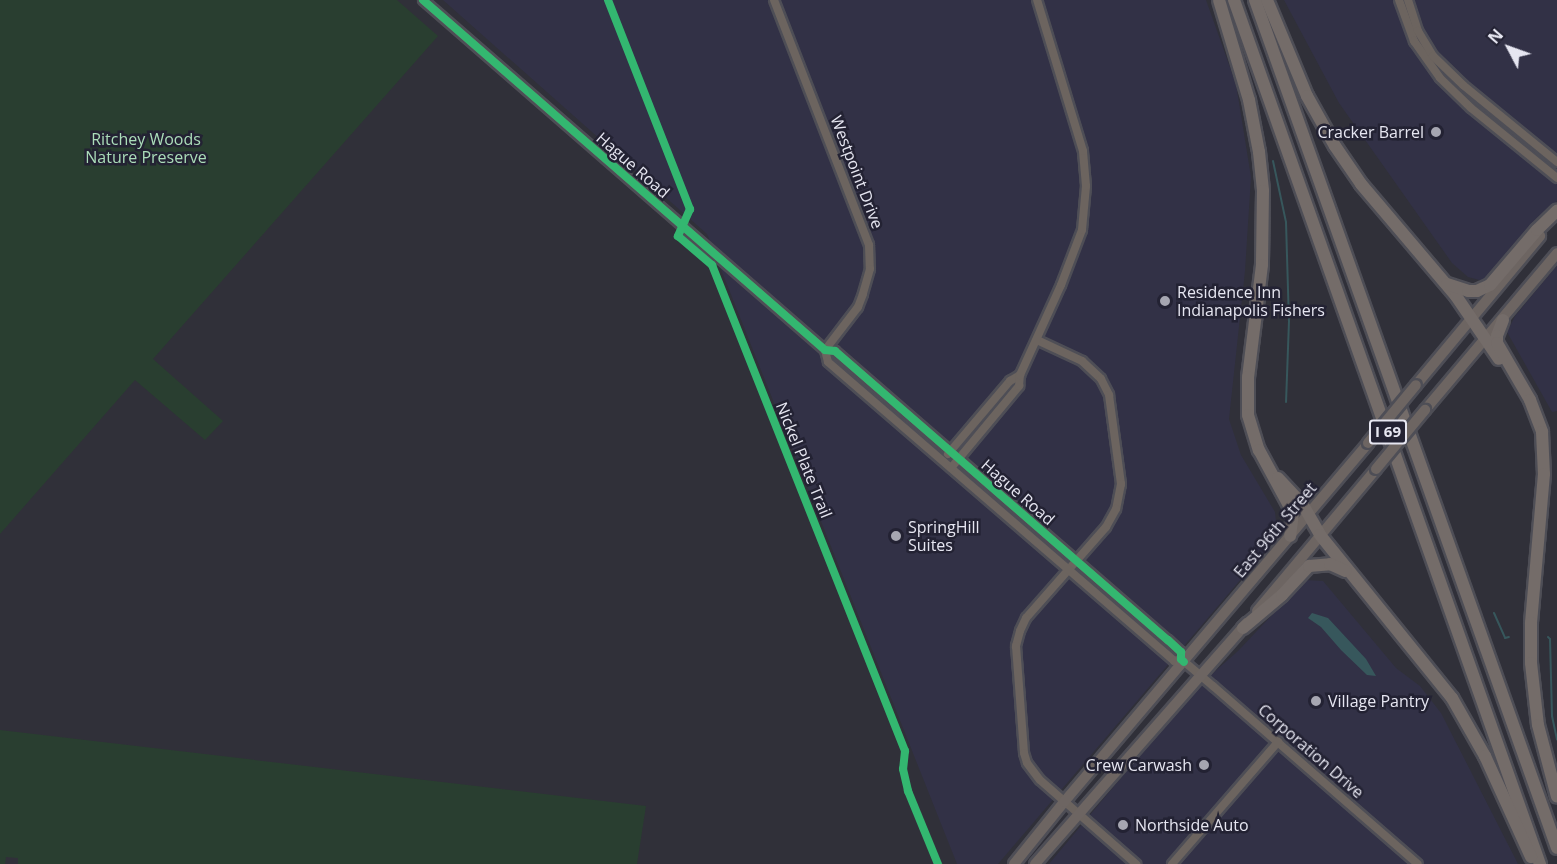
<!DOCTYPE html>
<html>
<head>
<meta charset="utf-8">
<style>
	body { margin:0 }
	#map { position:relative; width:1557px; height:864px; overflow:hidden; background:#303039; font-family:"Open Sans",sans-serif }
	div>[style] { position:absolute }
	.built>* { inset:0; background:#323146 }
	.green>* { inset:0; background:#293e30 }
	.water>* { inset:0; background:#37575c }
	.stream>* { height:2px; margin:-1px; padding:0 1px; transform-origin:1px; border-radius:1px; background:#37575c }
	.roads { filter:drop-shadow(2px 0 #4e4e56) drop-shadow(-2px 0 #4e4e56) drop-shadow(0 2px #4e4e56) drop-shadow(0 -2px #4e4e56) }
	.minor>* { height:8px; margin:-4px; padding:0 4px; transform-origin:4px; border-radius:4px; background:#6c645f }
	.major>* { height:10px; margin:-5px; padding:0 5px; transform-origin:5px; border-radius:5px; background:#6d6562 }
	.highway>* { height:12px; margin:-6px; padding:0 6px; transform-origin:6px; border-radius:6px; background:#746c69 }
	.bridges { filter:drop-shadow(2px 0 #4e4e56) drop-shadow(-2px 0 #4e4e56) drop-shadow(0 2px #4e4e56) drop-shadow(0 -2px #4e4e56) }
	.major-bridge>* { height:10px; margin:-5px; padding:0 5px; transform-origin:5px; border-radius:5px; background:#6d6562 }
	.cycleway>* { height:8px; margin:-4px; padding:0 4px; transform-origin:4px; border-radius:4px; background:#33b770 }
	.dots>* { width:16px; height:16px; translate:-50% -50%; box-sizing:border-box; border:3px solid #232233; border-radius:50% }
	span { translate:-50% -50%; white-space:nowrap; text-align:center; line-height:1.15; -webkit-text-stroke:5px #232233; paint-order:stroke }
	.shield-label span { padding:2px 4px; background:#232233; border:2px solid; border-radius:4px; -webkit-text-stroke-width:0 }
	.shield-label { font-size:15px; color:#e6e6f1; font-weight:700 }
	.poi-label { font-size:16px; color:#e6e6f1 }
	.right { translate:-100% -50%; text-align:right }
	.left { translate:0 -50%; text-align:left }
	.park-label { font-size:16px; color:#abddb9 }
	.street-label { font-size:16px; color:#e6e6f1 }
	.north { position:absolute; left:1479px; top:18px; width:60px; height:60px; -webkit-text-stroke:4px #232233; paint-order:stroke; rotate:311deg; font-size:16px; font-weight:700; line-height:24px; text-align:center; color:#e6e6f1 }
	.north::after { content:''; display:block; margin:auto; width:21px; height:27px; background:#e6e6f1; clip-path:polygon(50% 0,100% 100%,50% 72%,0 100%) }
</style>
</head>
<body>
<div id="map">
	<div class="built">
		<div style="clip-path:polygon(443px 0,1206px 0,1236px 84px,1251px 177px,1245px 271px,1229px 419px,1241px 455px,1275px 512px,1277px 531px,1265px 551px,998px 864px,957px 864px,707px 234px)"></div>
		<div style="clip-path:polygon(1284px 0,1557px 0,1557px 201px,1483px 281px,1468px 277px,1452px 263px,1339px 103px)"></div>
		<div style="clip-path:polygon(1557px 265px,1557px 411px,1552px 412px,1507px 332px,1515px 316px)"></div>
		<div style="clip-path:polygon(1305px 580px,1323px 581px,1396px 668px,1420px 686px,1441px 713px,1518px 864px,1049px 864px,1196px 688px,1238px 651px)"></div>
	</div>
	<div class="green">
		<div style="clip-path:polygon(0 0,397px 0,438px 36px,153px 359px,223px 421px,205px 440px,135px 380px,0 534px)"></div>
		<div style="clip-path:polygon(0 730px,646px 806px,637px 864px,18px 864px,18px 858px,6px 857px,5px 864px,0 864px)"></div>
	</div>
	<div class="water">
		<div style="clip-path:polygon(1312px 613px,1328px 618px,1366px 659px,1376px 676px,1367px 675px,1341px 650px,1321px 627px,1308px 618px)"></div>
	</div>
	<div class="stream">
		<div style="left:1273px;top:161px;width:62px;rotate:78deg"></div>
		<div style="left:1286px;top:222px;width:99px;rotate:88.3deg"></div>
		<div style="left:1289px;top:321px;width:81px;rotate:92.1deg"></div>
		<div style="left:1494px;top:613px;width:27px;rotate:66deg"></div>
		<div style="left:1505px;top:638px;width:4px;rotate:-14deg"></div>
		<div style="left:1548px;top:637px;width:3px;rotate:45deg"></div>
		<div style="left:1550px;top:639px;width:77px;rotate:88.5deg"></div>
		<div style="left:1552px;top:716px;width:24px;rotate:78deg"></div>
	</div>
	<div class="roads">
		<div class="minor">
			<div style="left:423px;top:0;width:533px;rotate:41.04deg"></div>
			<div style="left:825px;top:350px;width:10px;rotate:6deg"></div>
			<div style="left:835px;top:351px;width:441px;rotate:41deg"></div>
			<div style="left:1168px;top:640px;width:18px;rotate:43deg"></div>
			<div style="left:1181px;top:652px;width:7px;rotate:90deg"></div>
			<div style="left:774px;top:0;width:263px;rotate:68.8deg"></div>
			<div style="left:869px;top:245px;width:24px;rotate:88deg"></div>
			<div style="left:870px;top:269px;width:26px;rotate:106deg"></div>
			<div style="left:863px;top:294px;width:14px;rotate:111deg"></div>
			<div style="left:858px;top:307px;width:54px;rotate:127.5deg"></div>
			<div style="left:1399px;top:0;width:44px;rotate:69.9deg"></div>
			<div style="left:1414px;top:41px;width:45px;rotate:54.9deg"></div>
			<div style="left:1440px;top:78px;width:43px;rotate:44.1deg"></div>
			<div style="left:1471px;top:108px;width:111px;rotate:39.1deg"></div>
			<div style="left:1408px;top:0;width:33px;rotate:72deg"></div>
			<div style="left:1418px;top:31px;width:29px;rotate:59deg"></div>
			<div style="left:1433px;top:56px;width:42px;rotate:44deg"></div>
			<div style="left:1463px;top:85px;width:122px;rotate:39.3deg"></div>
			<div style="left:1037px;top:340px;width:50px;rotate:25deg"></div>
			<div style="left:1082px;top:361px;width:26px;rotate:43deg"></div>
			<div style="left:1101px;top:379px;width:18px;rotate:63deg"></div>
			<div style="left:1109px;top:395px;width:90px;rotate:82.3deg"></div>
			<div style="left:1121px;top:484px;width:25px;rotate:101deg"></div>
			<div style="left:1116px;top:509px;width:21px;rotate:119deg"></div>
			<div style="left:1106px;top:527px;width:121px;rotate:131.3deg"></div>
			<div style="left:1026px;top:618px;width:14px;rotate:115deg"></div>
			<div style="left:1020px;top:631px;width:16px;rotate:105deg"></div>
			<div style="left:1016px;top:646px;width:107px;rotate:85.7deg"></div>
			<div style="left:1024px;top:753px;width:10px;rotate:73deg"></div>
			<div style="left:1027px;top:763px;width:21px;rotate:53deg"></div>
			<div style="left:1040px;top:780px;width:128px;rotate:41.2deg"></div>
			<div style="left:825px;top:350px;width:12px;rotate:76deg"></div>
			<div style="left:828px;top:362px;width:457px;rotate:40.8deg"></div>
			<div style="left:1174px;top:661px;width:7px;rotate:-16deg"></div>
			<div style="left:1181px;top:659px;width:42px;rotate:40.2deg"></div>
			<div style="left:1213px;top:686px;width:271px;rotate:41deg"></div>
			<div style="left:948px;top:454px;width:96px;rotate:-49.7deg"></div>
			<div style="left:1010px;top:381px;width:12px;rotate:-31deg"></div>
			<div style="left:951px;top:468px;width:107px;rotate:-50.3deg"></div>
			<div style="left:1019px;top:386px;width:11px;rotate:-85deg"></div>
			<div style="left:1020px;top:375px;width:99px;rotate:-65.5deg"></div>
			<div style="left:1061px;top:285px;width:59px;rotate:-69.1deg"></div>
			<div style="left:1082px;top:230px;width:44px;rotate:-84.8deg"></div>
			<div style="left:1086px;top:186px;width:35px;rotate:-95deg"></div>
			<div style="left:1083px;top:151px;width:158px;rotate:-106.9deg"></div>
			<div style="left:1172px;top:864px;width:162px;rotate:-49deg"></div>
		</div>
		<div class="major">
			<div style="left:1416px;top:385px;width:194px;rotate:-50.2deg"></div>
			<div style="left:1425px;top:410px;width:205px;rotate:-49.9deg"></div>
			<div style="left:1257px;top:611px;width:185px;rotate:-50deg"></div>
			<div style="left:1014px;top:864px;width:80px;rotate:-51.1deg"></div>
			<div style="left:1064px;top:802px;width:470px;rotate:-49.7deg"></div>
			<div style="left:1035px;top:864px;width:321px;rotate:-48.7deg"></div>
		</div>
		<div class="highway">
			<div style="left:1219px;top:0;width:104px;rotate:73.3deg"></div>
			<div style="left:1249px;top:100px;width:53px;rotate:79.1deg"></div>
			<div style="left:1259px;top:152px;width:39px;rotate:84deg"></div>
			<div style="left:1263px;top:191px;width:74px;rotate:90.8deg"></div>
			<div style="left:1262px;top:265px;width:113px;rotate:97.1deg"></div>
			<div style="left:1248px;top:377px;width:38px;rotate:90deg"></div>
			<div style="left:1248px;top:415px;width:37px;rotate:73deg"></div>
			<div style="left:1259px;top:450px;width:72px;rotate:61.6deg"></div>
			<div style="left:1293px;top:513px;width:23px;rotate:97deg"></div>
			<div style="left:1234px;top:0;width:917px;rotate:70.5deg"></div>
			<div style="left:1255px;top:0;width:900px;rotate:70.4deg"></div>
			<div style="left:1267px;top:0;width:104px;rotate:67.4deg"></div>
			<div style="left:1307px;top:96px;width:57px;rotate:60.8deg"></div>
			<div style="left:1335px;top:146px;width:46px;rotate:55.6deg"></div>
			<div style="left:1361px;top:184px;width:147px;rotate:49.7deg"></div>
			<div style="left:1456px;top:296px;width:76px;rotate:55.7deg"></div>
			<div style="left:1447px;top:284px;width:22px;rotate:18deg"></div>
			<div style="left:1468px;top:291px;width:9px"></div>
			<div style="left:1477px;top:291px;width:14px;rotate:-25deg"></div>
			<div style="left:1490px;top:285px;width:72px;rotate:-49.5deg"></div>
			<div style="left:1537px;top:230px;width:28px;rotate:-44deg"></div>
			<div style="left:1503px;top:320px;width:17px;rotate:111deg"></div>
			<div style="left:1497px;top:336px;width:7px;rotate:90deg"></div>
			<div style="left:1497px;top:343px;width:66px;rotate:59.9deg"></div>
			<div style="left:1530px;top:400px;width:34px;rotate:69deg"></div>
			<div style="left:1542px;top:432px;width:42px;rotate:87.3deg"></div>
			<div style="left:1544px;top:474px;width:150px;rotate:95deg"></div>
			<div style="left:1531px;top:623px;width:40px;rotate:90deg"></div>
			<div style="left:1531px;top:663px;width:62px;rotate:83.6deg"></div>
			<div style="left:1538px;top:725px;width:74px;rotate:75.2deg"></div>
			<div style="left:1278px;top:478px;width:37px;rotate:47deg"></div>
			<div style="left:1303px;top:505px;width:34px;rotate:60deg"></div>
			<div style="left:1320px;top:535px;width:210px;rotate:51deg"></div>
			<div style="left:1452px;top:698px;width:67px;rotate:60.4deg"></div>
			<div style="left:1485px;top:756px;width:111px;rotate:65.5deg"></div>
			<div style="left:1243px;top:628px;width:51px;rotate:-40.2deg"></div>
			<div style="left:1282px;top:595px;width:40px;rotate:-47deg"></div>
			<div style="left:1309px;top:566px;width:21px;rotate:-5deg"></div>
			<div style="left:1330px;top:564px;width:17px;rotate:24deg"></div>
		</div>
	</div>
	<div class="bridges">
		<div class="major-bridge">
			<div style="left:1368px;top:443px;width:75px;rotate:-50.4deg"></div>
			<div style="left:1376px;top:469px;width:77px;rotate:-50.3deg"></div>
		</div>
	</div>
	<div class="cycleway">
		<div style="left:423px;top:0;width:533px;rotate:41.04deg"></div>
		<div style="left:825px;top:350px;width:10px;rotate:6deg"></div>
		<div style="left:835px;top:351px;width:441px;rotate:41deg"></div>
		<div style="left:1168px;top:640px;width:18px;rotate:43deg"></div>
		<div style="left:1181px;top:652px;width:7px;rotate:90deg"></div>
		<div style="left:1181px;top:659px;width:4px;rotate:45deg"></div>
		<div style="left:608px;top:0;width:225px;rotate:68.6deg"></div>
		<div style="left:690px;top:209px;width:30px;rotate:114deg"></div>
		<div style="left:678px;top:236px;width:45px;rotate:40.5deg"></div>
		<div style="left:712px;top:265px;width:523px;rotate:68.34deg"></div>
		<div style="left:905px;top:751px;width:18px;rotate:96deg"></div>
		<div style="left:903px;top:769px;width:23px;rotate:77deg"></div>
		<div style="left:908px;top:791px;width:79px;rotate:67.7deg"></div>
	</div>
	<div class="dots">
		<div style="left:1436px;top:132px;background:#a6a6b1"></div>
		<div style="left:1165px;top:301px;background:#a6a6b1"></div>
		<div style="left:896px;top:536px;background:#a6a6b1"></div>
		<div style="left:1316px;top:701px;background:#a6a6b1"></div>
		<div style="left:1204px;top:765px;background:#a6a6b1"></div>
		<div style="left:1123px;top:825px;background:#a6a6b1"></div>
	</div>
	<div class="shield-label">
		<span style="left:1388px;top:432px">I 69</span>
	</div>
	<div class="poi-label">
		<span class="right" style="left:1424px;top:132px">Cracker Barrel</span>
		<span class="left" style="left:1177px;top:301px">Residence Inn<br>Indianapolis Fishers</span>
		<span class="left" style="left:908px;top:536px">SpringHill<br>Suites</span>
		<span class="left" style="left:1328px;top:701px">Village Pantry</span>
		<span class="right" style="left:1192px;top:765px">Crew Carwash</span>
		<span class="left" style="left:1135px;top:825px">Northside Auto</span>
	</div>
	<div class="park-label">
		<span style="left:146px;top:148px">Ritchey Woods<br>Nature Preserve</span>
	</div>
	<div class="street-label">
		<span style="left:633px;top:165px;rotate:41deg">Hague Road</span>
		<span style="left:857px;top:172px;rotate:69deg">Westpoint Drive</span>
		<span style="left:804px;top:460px;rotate:68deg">Nickel Plate Trail</span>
		<span style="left:1018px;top:492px;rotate:41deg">Hague Road</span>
		<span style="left:1275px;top:530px;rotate:-50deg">East 96th Street</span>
		<span style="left:1311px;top:751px;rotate:41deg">Corporation Drive</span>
	</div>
	<div class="north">N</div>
</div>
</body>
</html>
